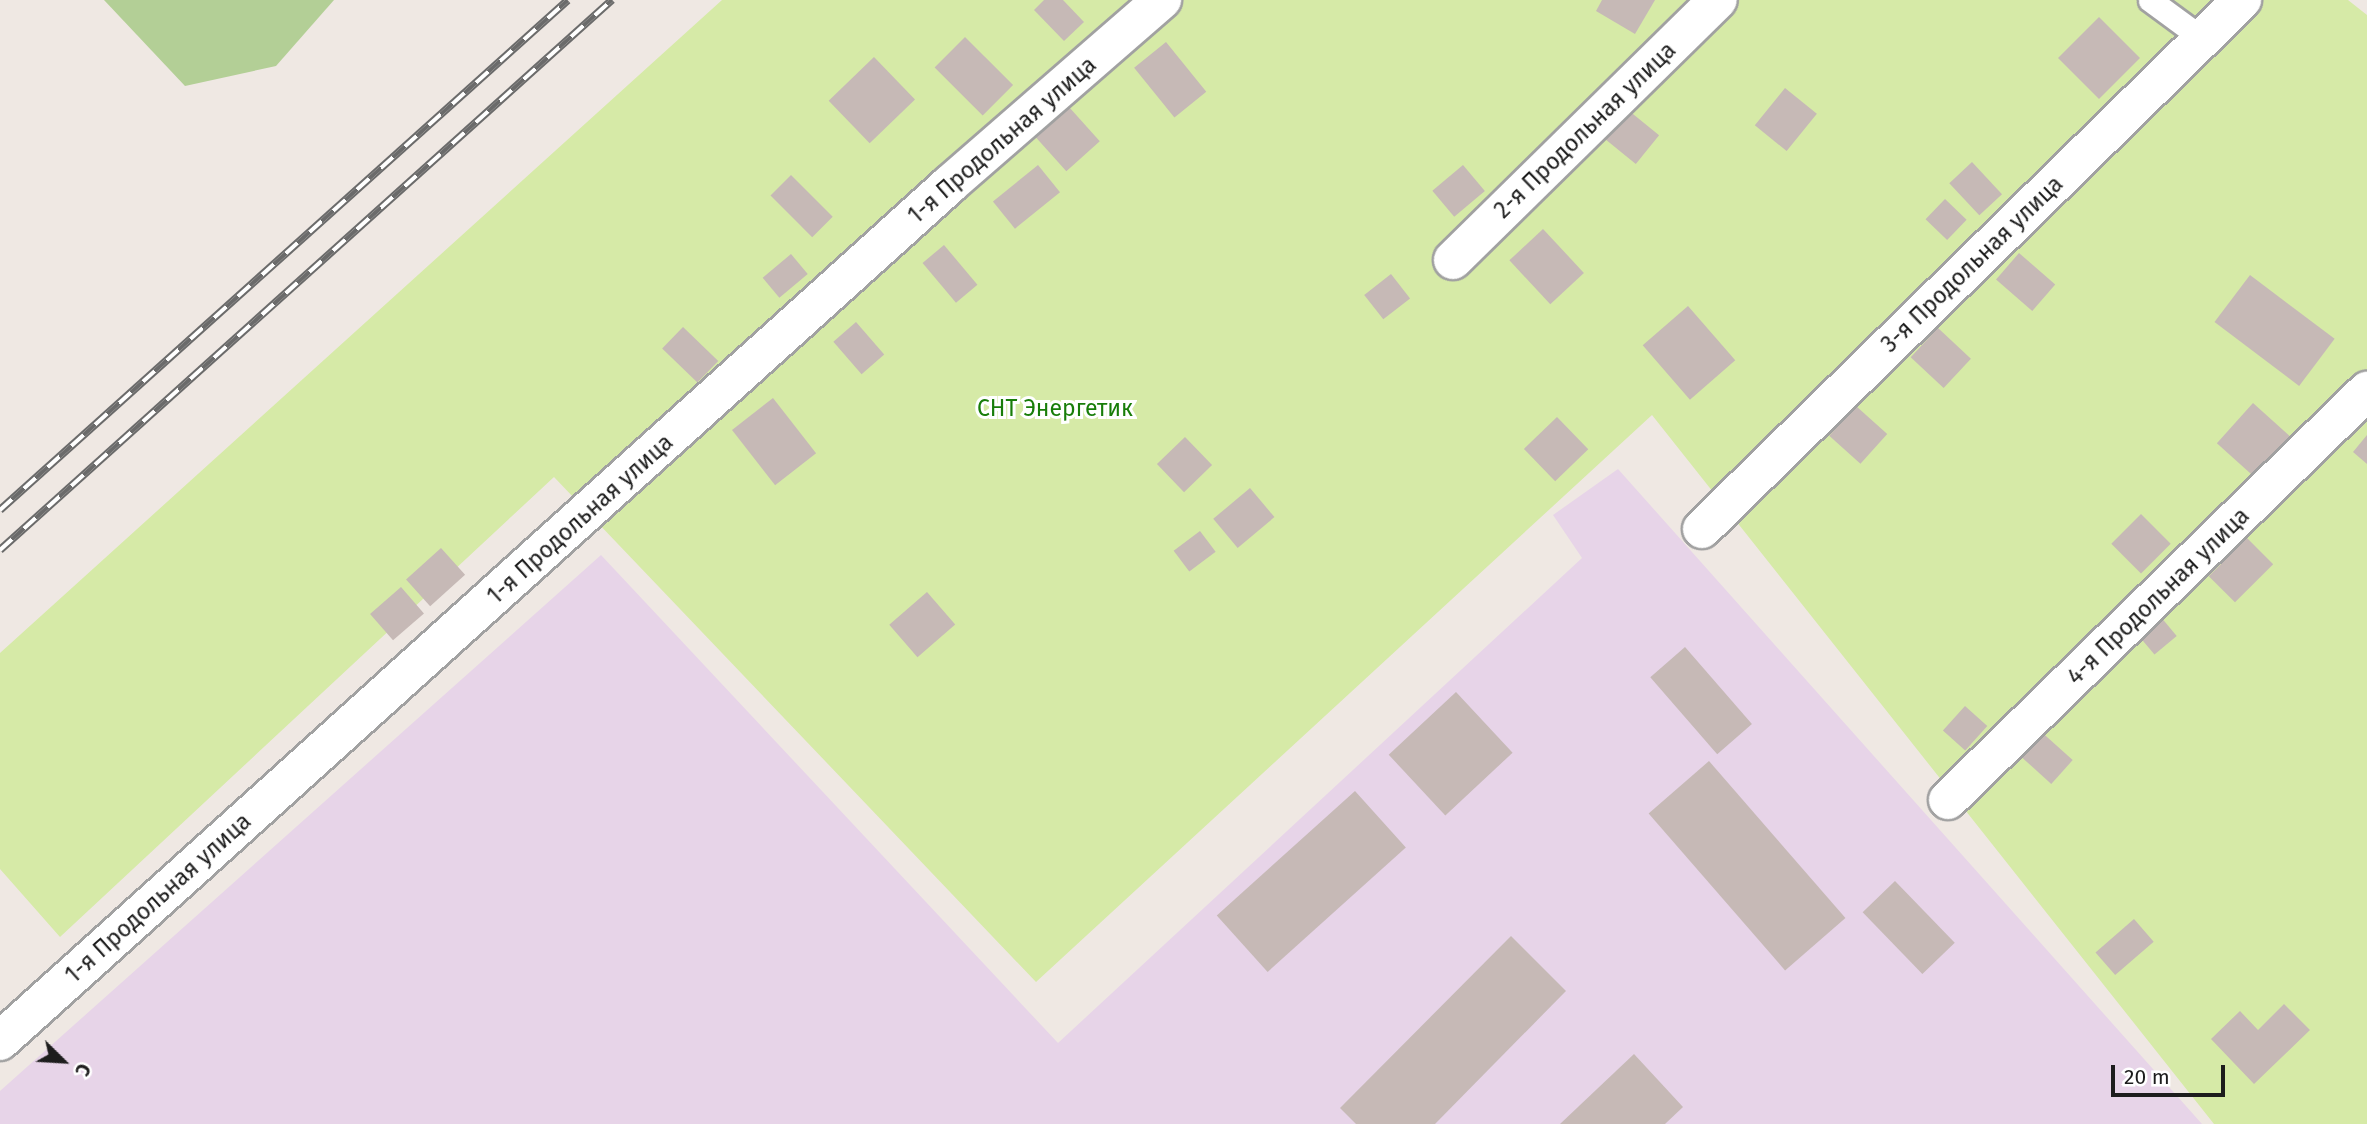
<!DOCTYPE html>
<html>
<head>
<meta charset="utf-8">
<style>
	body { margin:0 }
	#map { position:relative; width:2367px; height:1124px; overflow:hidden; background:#efe8e3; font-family:"Fira Sans",sans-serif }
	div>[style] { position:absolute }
	.industrial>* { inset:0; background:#e7d4e8 }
	.grass>* { inset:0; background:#d6eaa7 }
	.forest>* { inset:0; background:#b3cf96 }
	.building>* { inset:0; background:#c6b9b6; transform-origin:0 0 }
	.roads { filter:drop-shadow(2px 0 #a1a1a1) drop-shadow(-2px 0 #a1a1a1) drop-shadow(0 2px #a1a1a1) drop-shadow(0 -2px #a1a1a1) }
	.service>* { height:23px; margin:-11.5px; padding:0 11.5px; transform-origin:11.5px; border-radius:11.5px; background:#fff }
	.minor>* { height:38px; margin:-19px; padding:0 19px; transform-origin:19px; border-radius:19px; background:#fff }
	.rail>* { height:8px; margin-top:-4px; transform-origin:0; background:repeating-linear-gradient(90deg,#fff 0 16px,#6b6b6b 0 32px); box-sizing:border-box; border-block:2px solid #6b6b6b }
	span { translate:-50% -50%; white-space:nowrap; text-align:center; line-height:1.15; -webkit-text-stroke:6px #fff; paint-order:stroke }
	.street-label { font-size:23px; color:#1d1d1d }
	.park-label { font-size:23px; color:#187d09 }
	.north { position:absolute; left:28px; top:1026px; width:70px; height:70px; -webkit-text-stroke:5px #fff; paint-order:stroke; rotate:114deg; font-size:19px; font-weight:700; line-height:28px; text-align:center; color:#1d1d1d }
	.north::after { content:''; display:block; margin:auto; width:24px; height:32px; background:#1d1d1d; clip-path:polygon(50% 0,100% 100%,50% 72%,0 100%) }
	.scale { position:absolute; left:2111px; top:1065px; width:114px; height:32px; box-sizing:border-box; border:4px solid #1d1d1d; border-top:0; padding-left:9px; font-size:21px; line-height:24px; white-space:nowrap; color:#1d1d1d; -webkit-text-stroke:5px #fff; paint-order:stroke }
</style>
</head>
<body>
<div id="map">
	<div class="industrial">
		<div style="clip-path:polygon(1618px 469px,2202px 1124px,0 1124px,0 1091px,601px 555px,1058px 1043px,1582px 558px,1553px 515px)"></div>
	</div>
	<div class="grass">
		<div style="clip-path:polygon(722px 0,2348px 0,2367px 15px,2367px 1124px,2214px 1124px,1652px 415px,1036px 982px,554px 477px,60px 937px,0 869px,0 653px)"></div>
	</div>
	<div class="forest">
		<div style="clip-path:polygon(104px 0,334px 0,276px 66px,185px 86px)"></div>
	</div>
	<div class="building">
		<div style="clip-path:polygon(1044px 0,1063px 0,1084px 22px,1064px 41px,1034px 10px)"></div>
		<div style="clip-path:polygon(1602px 0,1655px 0,1635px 34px,1596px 11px)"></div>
		<div style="left:2099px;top:17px;width:58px;height:58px;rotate:45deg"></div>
		<div style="left:965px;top:37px;width:68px;height:43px;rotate:45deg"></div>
		<div style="left:1166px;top:42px;width:64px;height:41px;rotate:51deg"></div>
		<div style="left:874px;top:57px;width:59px;height:63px;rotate:46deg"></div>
		<div style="left:1785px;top:88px;width:41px;height:48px;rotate:39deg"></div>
		<div style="left:1069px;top:107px;width:46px;height:45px;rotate:48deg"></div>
		<div style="left:1628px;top:110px;width:40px;height:37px;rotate:39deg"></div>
		<div style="left:1972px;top:162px;width:44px;height:31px;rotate:47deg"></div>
		<div style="left:1038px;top:165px;width:35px;height:58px;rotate:51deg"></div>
		<div style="left:1463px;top:165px;width:34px;height:40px;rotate:50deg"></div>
		<div style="left:791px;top:175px;width:59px;height:29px;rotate:45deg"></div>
		<div style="left:1945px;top:199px;width:30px;height:28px;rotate:44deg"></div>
		<div style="left:1543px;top:229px;width:60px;height:46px;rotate:47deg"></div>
		<div style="left:944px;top:245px;width:52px;height:28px;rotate:50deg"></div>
		<div style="left:2019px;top:253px;width:48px;height:35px;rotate:41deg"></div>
		<div style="left:791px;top:254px;width:26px;height:37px;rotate:50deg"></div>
		<div style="left:1391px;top:274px;width:31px;height:34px;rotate:52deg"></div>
		<div style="left:2250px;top:275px;width:106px;height:59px;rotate:37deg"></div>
		<div style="left:1688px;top:306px;width:72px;height:60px;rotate:49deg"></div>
		<div style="left:856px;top:322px;width:43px;height:30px;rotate:49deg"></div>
		<div style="left:683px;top:327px;width:49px;height:30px;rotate:44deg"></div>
		<div style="left:1938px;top:328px;width:45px;height:40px;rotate:43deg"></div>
		<div style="left:773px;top:398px;width:70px;height:52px;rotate:52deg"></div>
		<div style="left:2253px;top:403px;width:52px;height:54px;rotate:42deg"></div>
		<div style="left:1856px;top:406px;width:42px;height:40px;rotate:42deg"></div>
		<div style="left:1557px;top:417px;width:45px;height:46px;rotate:46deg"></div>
		<div style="clip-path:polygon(2367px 435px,2367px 464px,2353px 452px)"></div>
		<div style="left:1185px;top:437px;width:39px;height:39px;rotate:46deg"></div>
		<div style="left:1250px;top:488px;width:38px;height:48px;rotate:50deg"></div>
		<div style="left:2141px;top:514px;width:42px;height:42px;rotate:45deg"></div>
		<div style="left:1200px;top:531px;width:26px;height:33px;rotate:53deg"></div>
		<div style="left:2247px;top:538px;width:37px;height:54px;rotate:45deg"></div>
		<div style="left:441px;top:548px;width:36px;height:47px;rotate:48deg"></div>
		<div style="left:401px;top:587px;width:35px;height:41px;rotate:49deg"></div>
		<div style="left:927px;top:592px;width:43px;height:50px;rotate:49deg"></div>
		<div style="left:2160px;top:616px;width:26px;height:29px;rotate:50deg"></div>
		<div style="left:1685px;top:647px;width:102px;height:46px;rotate:49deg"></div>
		<div style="left:1456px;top:692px;width:83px;height:92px;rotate:47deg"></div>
		<div style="left:1965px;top:706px;width:30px;height:33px;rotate:42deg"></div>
		<div style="left:2037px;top:728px;width:48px;height:32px;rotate:42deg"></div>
		<div style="left:1709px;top:761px;width:208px;height:80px;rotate:49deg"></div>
		<div style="left:1355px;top:791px;width:76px;height:186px;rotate:48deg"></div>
		<div style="left:1895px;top:881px;width:86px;height:45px;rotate:46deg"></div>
		<div style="left:2134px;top:919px;width:30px;height:51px;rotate:49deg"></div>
		<div style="clip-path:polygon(1511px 936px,1566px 991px,1435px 1124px,1356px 1124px,1340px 1108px)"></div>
		<div style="clip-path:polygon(2284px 1004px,2310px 1030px,2254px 1084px,2211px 1039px,2240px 1011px,2258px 1030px)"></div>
		<div style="clip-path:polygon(1634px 1054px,1683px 1107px,1665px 1124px,1560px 1124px)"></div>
	</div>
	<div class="roads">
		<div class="service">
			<div style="left:2150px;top:0;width:66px;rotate:36.3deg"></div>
		</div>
		<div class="minor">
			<div style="left:1453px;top:260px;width:371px;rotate:-44.5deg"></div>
			<div style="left:1702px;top:529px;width:756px;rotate:-44.41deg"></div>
			<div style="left:1948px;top:800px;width:586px;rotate:-44.31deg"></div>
			<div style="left:0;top:1041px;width:1279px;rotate:-42.05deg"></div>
			<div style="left:950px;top:184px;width:281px;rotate:-41deg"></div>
		</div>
	</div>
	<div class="rail">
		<div style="left:0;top:510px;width:763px;rotate:-41.92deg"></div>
		<div style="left:0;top:550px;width:823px;rotate:-41.95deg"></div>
	</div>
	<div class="street-label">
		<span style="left:1585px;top:130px;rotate:-44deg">2-я Продольная улица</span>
		<span style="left:1002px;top:140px;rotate:-41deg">1-я Продольная улица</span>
		<span style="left:1972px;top:264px;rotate:-44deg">3-я Продольная улица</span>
		<span style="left:580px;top:519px;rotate:-42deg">1-я Продольная улица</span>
		<span style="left:2158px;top:596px;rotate:-44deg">4-я Продольная улица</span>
		<span style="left:158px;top:898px;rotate:-42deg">1-я Продольная улица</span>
	</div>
	<div class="park-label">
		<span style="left:1055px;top:408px">СНТ Энергетик</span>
	</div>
	<div class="north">С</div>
	<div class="scale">20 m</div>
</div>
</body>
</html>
